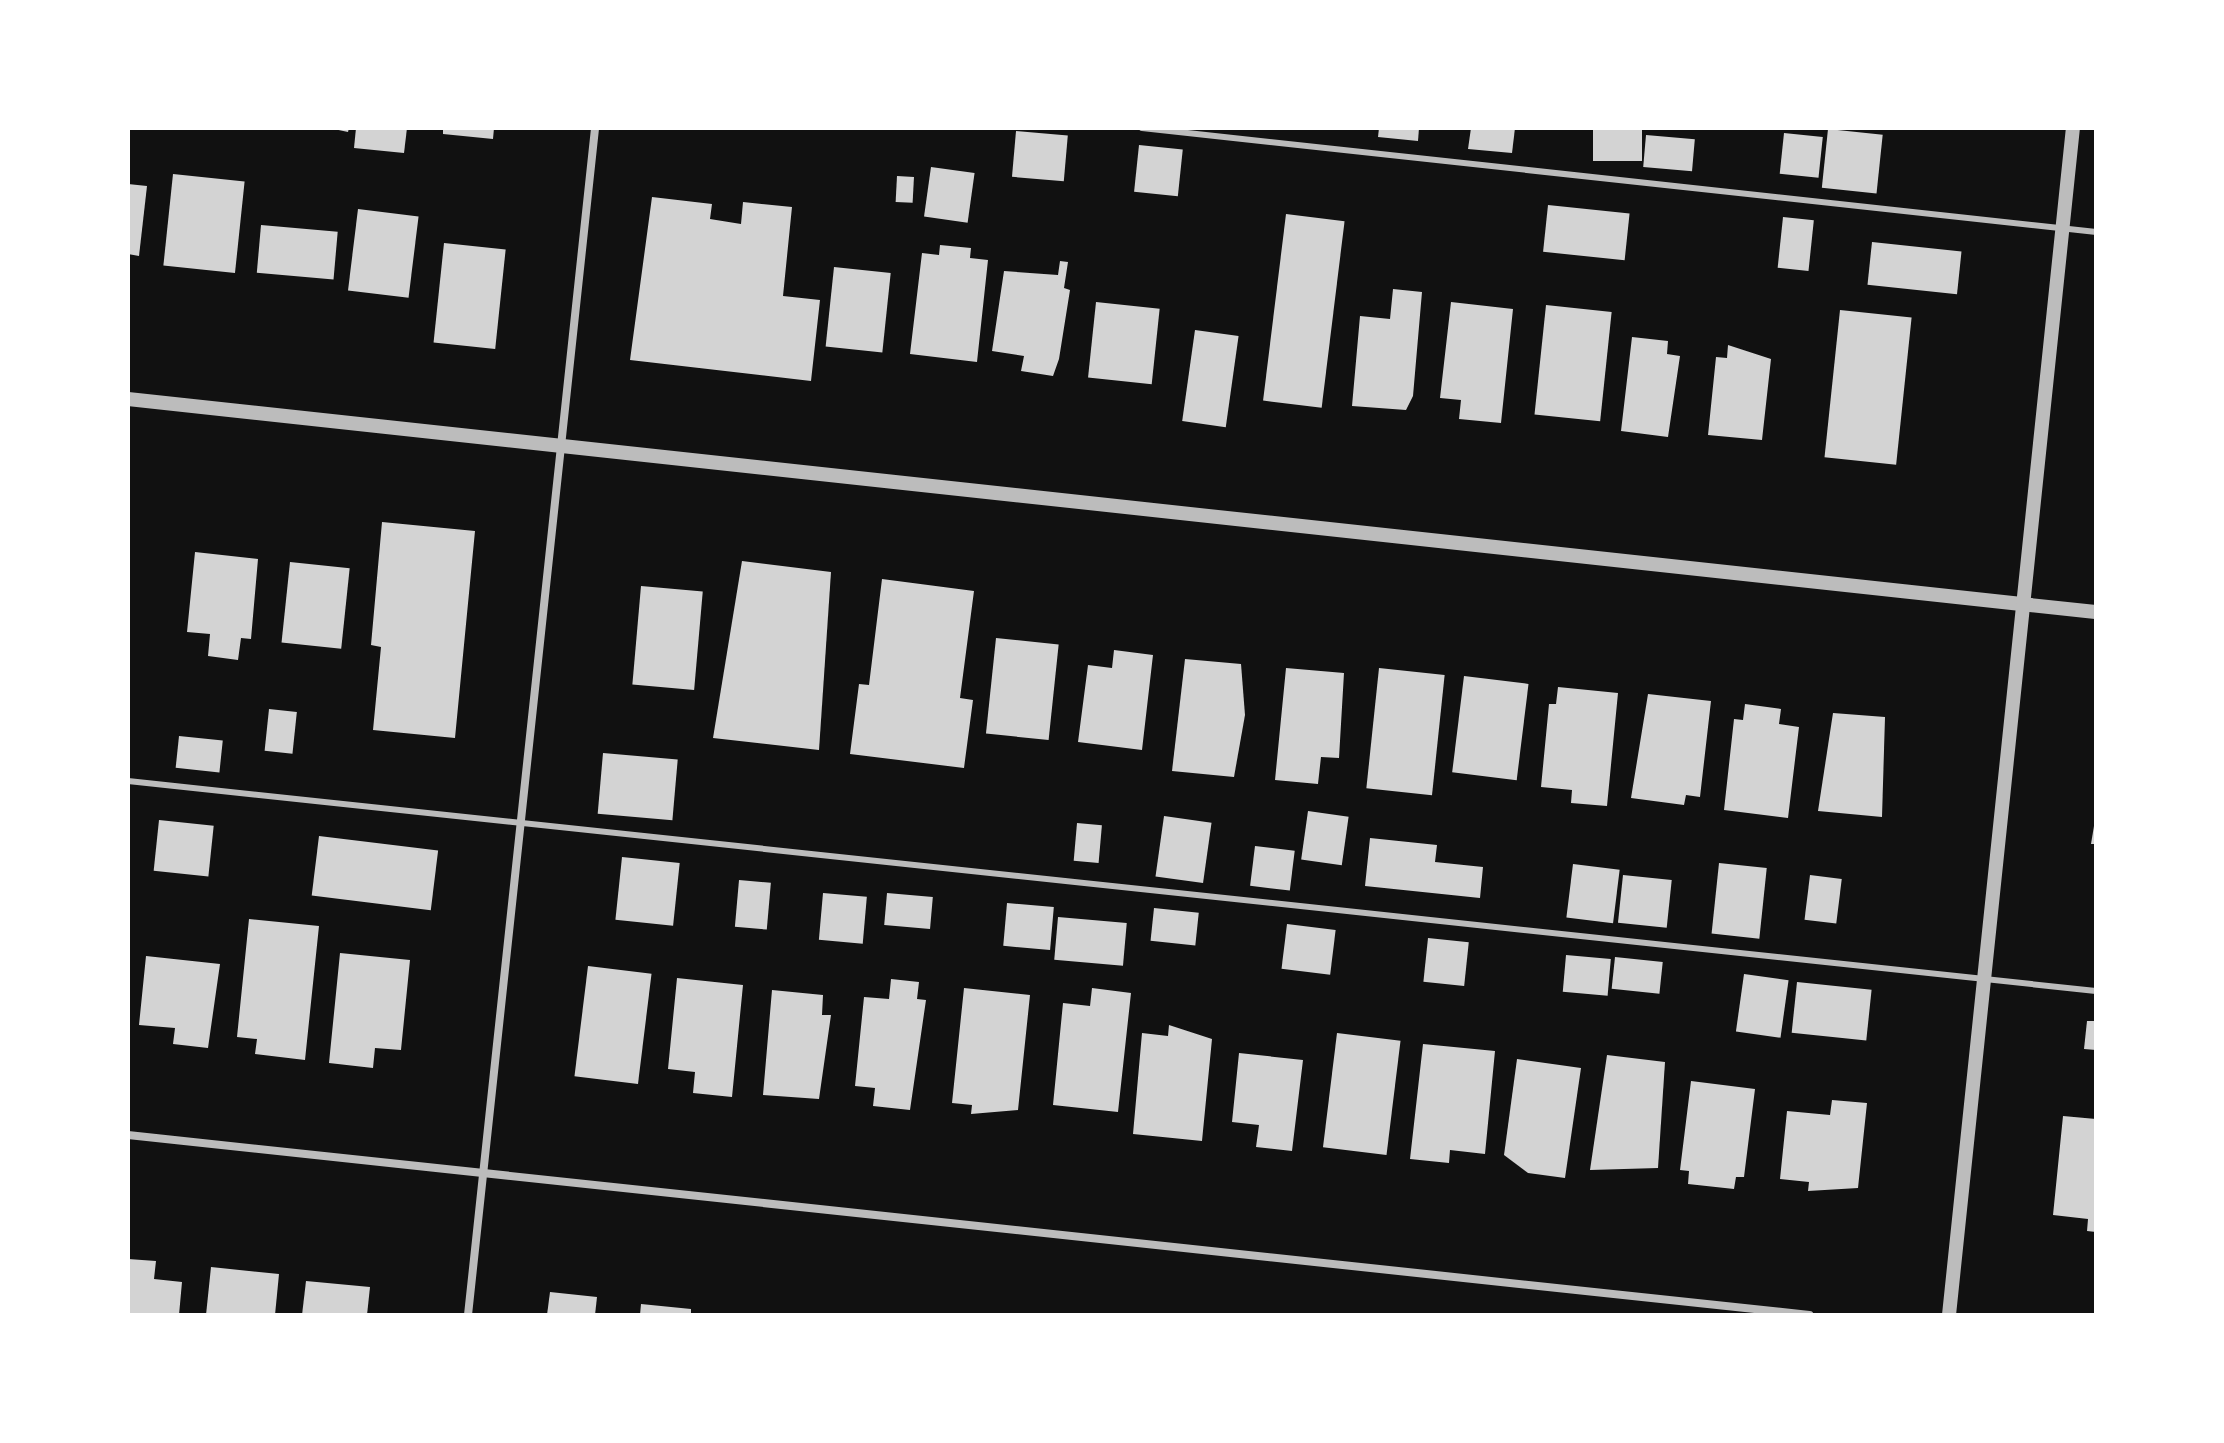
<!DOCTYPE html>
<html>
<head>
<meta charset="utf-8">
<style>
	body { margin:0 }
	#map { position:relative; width:2224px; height:1443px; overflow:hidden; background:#111; font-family:"Golos Text",sans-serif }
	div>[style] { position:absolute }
	.building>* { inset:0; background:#d3d3d3; transform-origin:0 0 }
	.service>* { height:6px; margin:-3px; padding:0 3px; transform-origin:3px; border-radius:3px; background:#bcbcbc }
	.minor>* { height:8px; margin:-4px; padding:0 4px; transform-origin:4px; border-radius:4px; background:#bcbcbc }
	.tertiary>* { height:14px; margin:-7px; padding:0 7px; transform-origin:7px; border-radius:7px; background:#bcbcbc }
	span { translate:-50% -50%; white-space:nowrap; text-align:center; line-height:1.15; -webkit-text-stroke:6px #fff; paint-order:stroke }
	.frame { position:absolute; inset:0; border:130px solid #fff; pointer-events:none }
</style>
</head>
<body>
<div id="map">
	<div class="building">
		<div style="clip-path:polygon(329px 128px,349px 128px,348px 132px)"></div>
		<div style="clip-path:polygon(356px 128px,407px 128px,404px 153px,354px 148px)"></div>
		<div style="clip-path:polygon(443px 128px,494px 128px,493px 139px,443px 134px)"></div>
		<div style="clip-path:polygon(1379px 128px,1419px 128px,1418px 141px,1378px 137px)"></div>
		<div style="clip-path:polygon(1471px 128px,1515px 128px,1512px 153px,1468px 149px)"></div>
		<div style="left:1593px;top:128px;width:49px;height:33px"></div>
		<div style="left:1828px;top:129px;width:55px;height:59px;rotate:6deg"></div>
		<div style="left:1016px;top:131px;width:52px;height:46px;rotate:5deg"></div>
		<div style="left:1784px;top:133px;width:39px;height:41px;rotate:6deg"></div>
		<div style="left:1646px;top:135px;width:49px;height:32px;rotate:5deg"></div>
		<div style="left:1139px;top:145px;width:44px;height:47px;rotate:6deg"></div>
		<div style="left:931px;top:167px;width:44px;height:50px;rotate:8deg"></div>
		<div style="left:173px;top:174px;width:72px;height:92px;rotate:6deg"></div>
		<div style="left:897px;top:176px;width:17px;height:26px;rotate:3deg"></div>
		<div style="clip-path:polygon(128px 184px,147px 186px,139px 256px,128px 254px)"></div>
		<div style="clip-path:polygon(652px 197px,712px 204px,710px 219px,741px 224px,743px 202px,792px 207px,783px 296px,820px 300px,811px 381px,630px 360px)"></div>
		<div style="left:1548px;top:205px;width:82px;height:47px;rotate:6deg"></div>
		<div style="left:358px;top:209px;width:61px;height:82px;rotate:7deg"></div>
		<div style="left:1286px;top:214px;width:59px;height:188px;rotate:7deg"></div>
		<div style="left:1783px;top:217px;width:31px;height:51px;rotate:6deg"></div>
		<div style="left:261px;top:225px;width:77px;height:48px;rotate:5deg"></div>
		<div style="left:1872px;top:242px;width:90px;height:43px;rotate:6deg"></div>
		<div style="left:444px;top:243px;width:62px;height:100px;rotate:6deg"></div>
		<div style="clip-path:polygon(940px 245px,971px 248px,970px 258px,988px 260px,977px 362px,910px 354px,922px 253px,939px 255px)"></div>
		<div style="clip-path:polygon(1060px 261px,1068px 262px,1064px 288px,1070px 290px,1059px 359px,1053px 376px,1021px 371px,1024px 356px,992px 351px,1004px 271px,1058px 275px)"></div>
		<div style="left:834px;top:267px;width:57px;height:80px;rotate:6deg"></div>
		<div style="clip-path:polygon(1393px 289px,1422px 292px,1413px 396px,1406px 410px,1352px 406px,1360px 316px,1390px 319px)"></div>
		<div style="left:1096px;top:302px;width:64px;height:76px;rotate:6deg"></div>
		<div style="clip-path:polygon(1451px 302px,1513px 309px,1501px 423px,1459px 419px,1461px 400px,1440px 398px)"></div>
		<div style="left:1546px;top:305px;width:66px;height:110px;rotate:6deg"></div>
		<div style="left:1840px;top:310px;width:72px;height:148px;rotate:6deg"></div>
		<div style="left:1195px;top:330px;width:44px;height:92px;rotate:8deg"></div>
		<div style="clip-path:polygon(1632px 337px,1668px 341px,1667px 354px,1680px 356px,1668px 437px,1621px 431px)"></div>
		<div style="clip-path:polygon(1728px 345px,1771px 359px,1762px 440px,1708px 435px,1716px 357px,1727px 358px)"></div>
		<div style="clip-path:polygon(382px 522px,475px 531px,455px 738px,373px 730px,381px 647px,371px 645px)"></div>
		<div style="clip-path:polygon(195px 552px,258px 559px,251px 639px,241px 638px,238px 660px,208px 656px,210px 634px,187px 632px)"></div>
		<div style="clip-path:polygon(742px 561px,831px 572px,819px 750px,713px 738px)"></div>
		<div style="left:290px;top:562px;width:60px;height:81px;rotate:6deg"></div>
		<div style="clip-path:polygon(882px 579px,974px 591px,960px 698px,973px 700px,964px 768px,850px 754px,859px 684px,869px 685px)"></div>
		<div style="left:641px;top:586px;width:62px;height:99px;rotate:5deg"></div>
		<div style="left:996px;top:638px;width:63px;height:96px;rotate:6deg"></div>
		<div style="clip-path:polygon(1114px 650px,1153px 655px,1142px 750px,1078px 742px,1088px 665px,1112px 668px)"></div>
		<div style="clip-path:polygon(1185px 659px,1241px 664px,1245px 715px,1234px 777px,1172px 771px)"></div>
		<div style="clip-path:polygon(1286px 668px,1344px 673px,1339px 758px,1321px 757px,1318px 784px,1275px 780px)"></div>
		<div style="left:1379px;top:668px;width:66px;height:121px;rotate:6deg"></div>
		<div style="left:1464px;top:676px;width:65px;height:97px;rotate:7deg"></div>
		<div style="clip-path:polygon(1558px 687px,1618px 693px,1607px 806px,1571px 803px,1572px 790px,1541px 787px,1549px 704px,1556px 704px)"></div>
		<div style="clip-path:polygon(1648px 694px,1711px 701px,1700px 797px,1686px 795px,1684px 805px,1631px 798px)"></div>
		<div style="clip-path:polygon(1745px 704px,1781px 709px,1779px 724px,1799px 727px,1788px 818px,1724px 810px,1734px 719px,1743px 720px)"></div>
		<div style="left:269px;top:709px;width:28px;height:42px;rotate:6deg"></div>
		<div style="clip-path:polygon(1833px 713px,1885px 717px,1882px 817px,1818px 811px)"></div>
		<div style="left:179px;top:736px;width:44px;height:32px;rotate:6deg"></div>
		<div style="left:603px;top:753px;width:75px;height:61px;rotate:5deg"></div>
		<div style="left:1308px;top:811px;width:41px;height:49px;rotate:8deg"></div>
		<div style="clip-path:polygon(2096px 814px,2096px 844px,2091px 844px)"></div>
		<div style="left:1164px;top:816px;width:48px;height:61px;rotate:8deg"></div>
		<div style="left:159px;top:820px;width:55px;height:51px;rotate:6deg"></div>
		<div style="left:1077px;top:823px;width:25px;height:38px;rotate:5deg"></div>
		<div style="left:319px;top:836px;width:120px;height:60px;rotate:7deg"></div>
		<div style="clip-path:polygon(1370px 838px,1437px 845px,1435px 862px,1483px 867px,1480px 898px,1365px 886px)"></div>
		<div style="left:1255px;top:846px;width:40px;height:40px;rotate:7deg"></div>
		<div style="left:622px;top:857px;width:58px;height:63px;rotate:6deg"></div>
		<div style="left:1719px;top:863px;width:48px;height:71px;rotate:6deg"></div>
		<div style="left:1573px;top:864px;width:47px;height:54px;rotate:7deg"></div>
		<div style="left:1623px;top:875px;width:49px;height:48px;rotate:6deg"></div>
		<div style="left:1810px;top:875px;width:32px;height:45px;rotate:7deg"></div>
		<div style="left:739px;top:880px;width:32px;height:47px;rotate:5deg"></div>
		<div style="left:823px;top:893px;width:44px;height:47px;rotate:5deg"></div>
		<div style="left:887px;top:893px;width:46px;height:32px;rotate:5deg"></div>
		<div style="left:1007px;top:903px;width:47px;height:43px;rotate:5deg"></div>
		<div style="left:1154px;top:908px;width:45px;height:33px;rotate:6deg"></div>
		<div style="left:1058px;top:917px;width:69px;height:43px;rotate:5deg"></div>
		<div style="clip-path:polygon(249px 919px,319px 926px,305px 1060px,255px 1054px,257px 1039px,237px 1037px)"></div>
		<div style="left:1287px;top:924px;width:49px;height:45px;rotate:7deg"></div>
		<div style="left:1428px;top:938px;width:41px;height:44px;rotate:6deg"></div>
		<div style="clip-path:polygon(340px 953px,410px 960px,401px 1050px,375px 1048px,373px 1068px,329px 1063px)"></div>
		<div style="left:1566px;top:955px;width:45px;height:37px;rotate:5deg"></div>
		<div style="clip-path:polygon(146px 956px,220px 964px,208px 1048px,173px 1044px,175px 1028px,139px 1025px)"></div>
		<div style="left:1615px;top:957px;width:48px;height:32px;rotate:6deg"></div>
		<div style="left:588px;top:966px;width:64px;height:111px;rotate:7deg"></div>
		<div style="left:1744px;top:974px;width:45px;height:58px;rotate:8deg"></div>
		<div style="clip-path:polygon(677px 978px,743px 985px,732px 1097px,693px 1093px,695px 1072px,668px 1069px)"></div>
		<div style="clip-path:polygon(891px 979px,919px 982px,917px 999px,926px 1000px,910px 1110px,873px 1106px,875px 1088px,855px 1086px,864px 997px,889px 999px)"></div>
		<div style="left:1797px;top:982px;width:75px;height:51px;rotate:6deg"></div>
		<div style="clip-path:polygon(964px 988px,1030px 995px,1018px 1110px,971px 1114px,972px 1105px,952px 1103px)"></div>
		<div style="clip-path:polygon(1092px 988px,1131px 993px,1118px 1112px,1053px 1105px,1063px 1003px,1090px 1006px)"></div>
		<div style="clip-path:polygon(772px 990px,823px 995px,822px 1015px,831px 1015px,819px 1099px,763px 1095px)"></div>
		<div style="clip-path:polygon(2087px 1021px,2096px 1021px,2096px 1050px,2084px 1049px)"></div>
		<div style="clip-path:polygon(1169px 1025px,1212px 1039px,1202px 1141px,1133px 1134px,1142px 1033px,1168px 1036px)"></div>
		<div style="left:1337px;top:1033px;width:64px;height:115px;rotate:7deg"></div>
		<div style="clip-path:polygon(1423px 1044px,1495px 1051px,1485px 1154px,1450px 1150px,1449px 1163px,1410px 1159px)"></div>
		<div style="clip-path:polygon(1239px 1053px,1303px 1060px,1292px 1151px,1256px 1147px,1259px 1125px,1232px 1122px)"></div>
		<div style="clip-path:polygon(1607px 1055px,1665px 1062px,1658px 1168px,1590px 1170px)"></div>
		<div style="clip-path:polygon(1517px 1059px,1581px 1068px,1565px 1178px,1528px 1173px,1504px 1155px)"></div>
		<div style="clip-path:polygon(1691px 1081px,1755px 1089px,1744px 1177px,1736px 1177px,1734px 1189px,1688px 1184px,1689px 1171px,1680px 1170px)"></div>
		<div style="clip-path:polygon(1832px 1100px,1867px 1103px,1858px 1188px,1808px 1191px,1809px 1182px,1780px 1179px,1787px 1111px,1830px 1115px)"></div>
		<div style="clip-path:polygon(2063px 1116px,2096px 1119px,2096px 1232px,2087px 1231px,2088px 1219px,2053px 1215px)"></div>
		<div style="clip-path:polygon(128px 1259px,156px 1261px,154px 1279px,182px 1282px,179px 1315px,128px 1315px)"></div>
		<div style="clip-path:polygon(211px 1267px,279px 1274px,275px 1315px,206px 1315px)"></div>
		<div style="clip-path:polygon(306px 1281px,370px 1287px,367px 1315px,302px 1315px)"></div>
		<div style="clip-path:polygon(550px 1292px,597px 1297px,595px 1315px,547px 1315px)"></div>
		<div style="clip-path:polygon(641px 1304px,691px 1309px,691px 1315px,640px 1315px)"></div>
	</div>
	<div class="service">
		<div style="left:1142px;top:128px;width:960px;rotate:6.22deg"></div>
		<div style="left:128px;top:781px;width:1979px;rotate:6.09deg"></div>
	</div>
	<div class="minor">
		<div style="left:128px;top:1135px;width:1691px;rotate:6.11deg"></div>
		<div style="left:468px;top:1315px;width:1194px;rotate:-83.89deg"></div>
	</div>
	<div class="tertiary">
		<div style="left:128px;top:399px;width:1979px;rotate:6.18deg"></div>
		<div style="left:1949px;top:1315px;width:1193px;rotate:-84.04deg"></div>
	</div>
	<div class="frame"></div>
</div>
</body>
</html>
